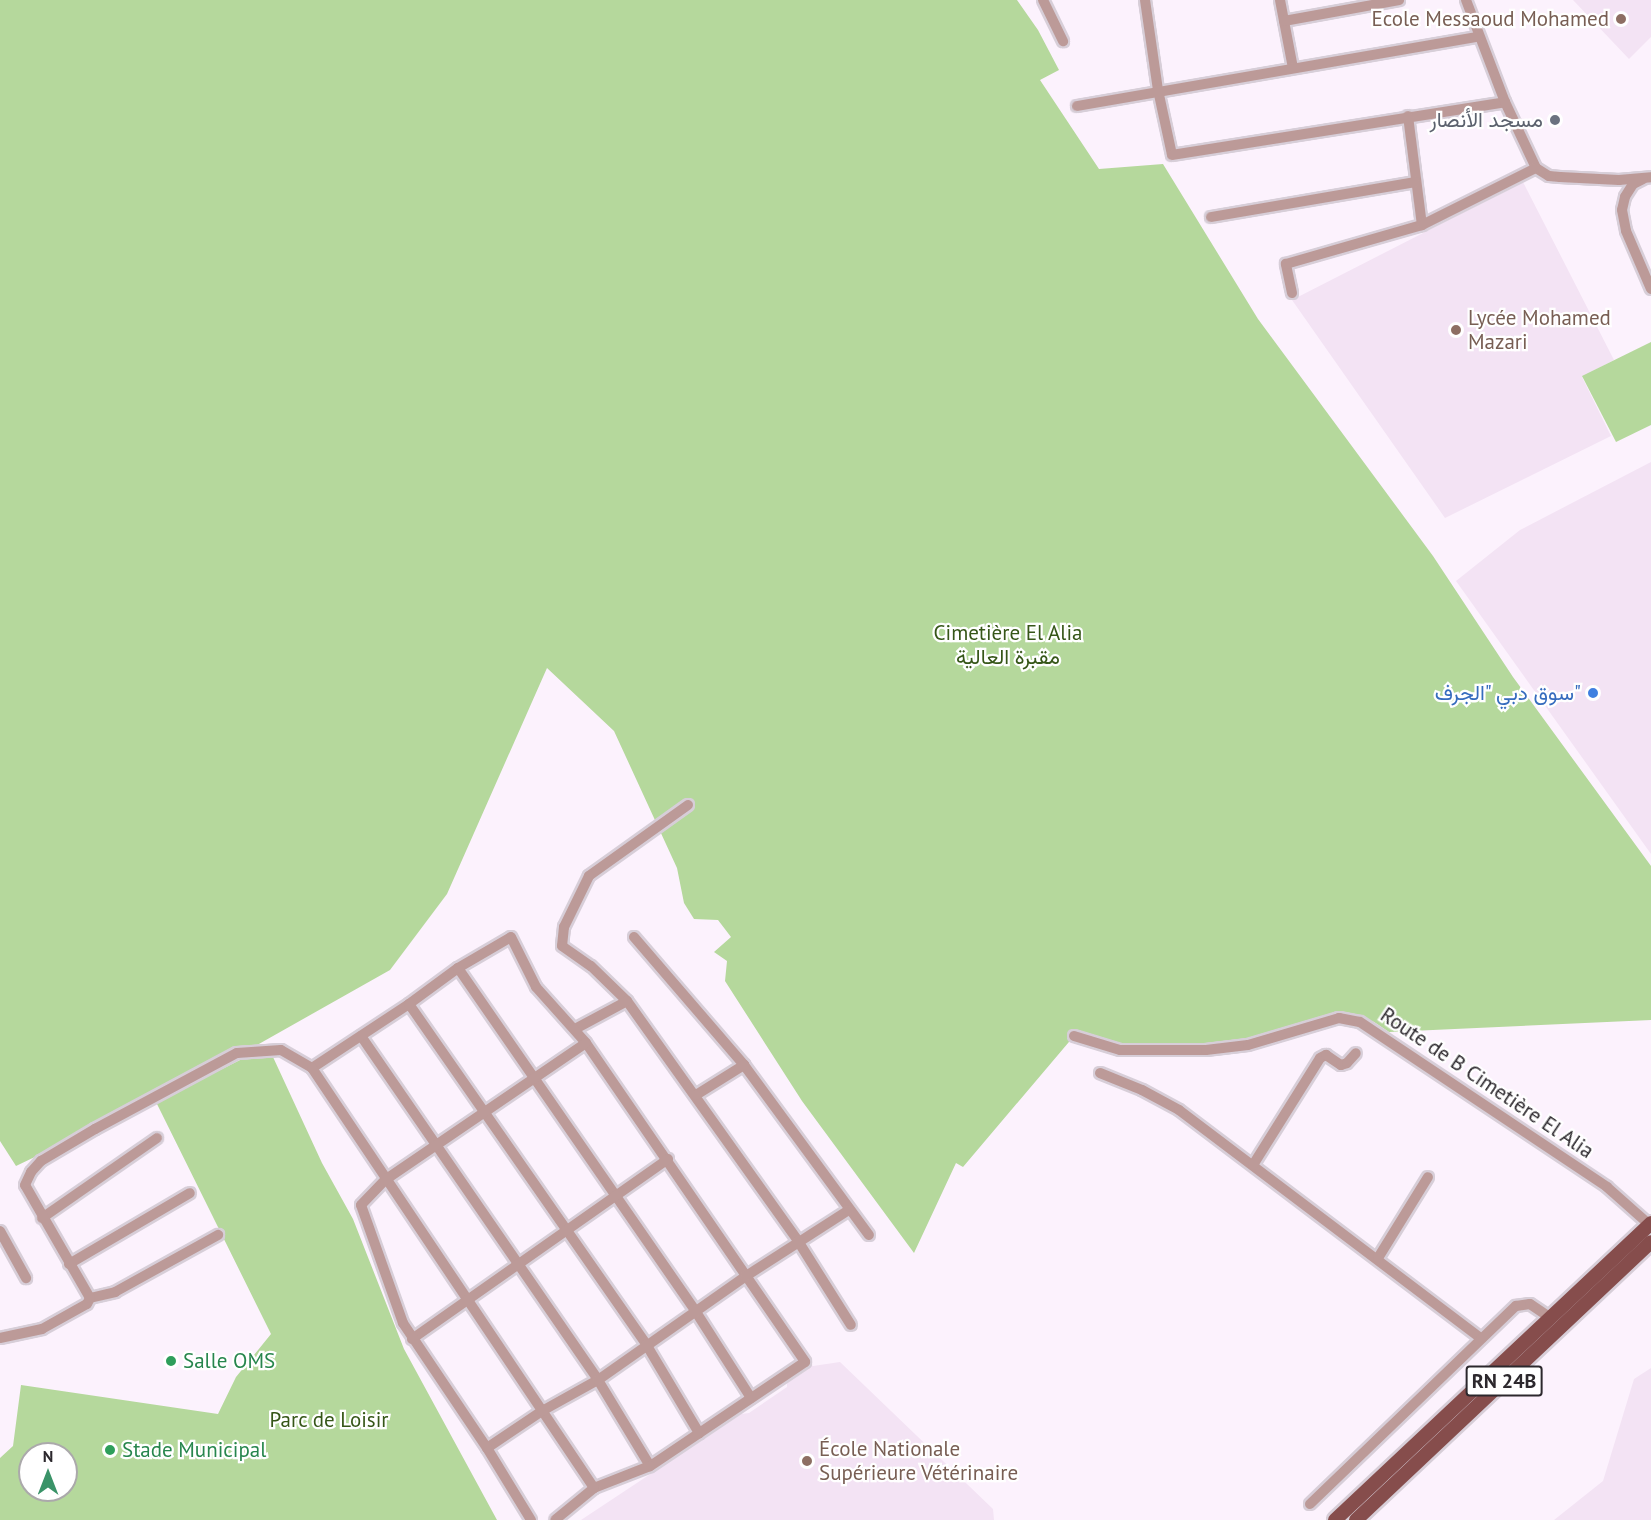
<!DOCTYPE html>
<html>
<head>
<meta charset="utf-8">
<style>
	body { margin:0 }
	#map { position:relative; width:1651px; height:1520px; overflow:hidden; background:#fcf2fd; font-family:"PT Sans",Vazirmatn,sans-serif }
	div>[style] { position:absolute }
	.built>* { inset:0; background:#f3e3f4 }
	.green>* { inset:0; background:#b5d89c }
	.roads { filter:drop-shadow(2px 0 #d7ced8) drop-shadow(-2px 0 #d7ced8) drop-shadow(0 2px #d7ced8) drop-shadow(0 -2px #d7ced8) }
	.minor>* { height:10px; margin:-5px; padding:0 5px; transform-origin:5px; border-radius:5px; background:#bc9a98 }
	.major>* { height:14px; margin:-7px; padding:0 7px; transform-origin:7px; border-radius:7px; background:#864d4c }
	.dots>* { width:16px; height:16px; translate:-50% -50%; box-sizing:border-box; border:3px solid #fff; border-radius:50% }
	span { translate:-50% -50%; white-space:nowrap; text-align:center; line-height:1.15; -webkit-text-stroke:4.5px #fff; paint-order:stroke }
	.shield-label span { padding:2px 4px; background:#fff; border:2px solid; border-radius:4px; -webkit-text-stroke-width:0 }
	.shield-label { font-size:20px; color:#2c282d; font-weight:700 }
	.education-label { font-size:21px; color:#785e54 }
	.right { translate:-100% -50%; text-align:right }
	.left { translate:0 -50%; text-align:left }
	.worship-label { font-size:21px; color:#5b616d }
	.park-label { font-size:21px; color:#365618 }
	.shop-label { font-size:21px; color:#366cbe }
	.street-label { font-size:21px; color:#2c282d }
	.leisure-label { font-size:21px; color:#27864d }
	.north { position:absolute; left:18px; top:1442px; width:60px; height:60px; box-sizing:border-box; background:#fff; border:2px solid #aba9ab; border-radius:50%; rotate:0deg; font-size:16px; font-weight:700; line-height:24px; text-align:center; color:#2c282d }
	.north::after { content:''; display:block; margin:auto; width:21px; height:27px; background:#3a9368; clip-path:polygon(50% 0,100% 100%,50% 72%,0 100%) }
</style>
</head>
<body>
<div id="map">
	<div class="built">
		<div style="clip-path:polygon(1573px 0,1651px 0,1651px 37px,1629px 59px)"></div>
		<div style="clip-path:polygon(1523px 182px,1614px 360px,1582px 377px,1611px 436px,1445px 518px,1292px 300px)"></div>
		<div style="clip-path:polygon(1651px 462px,1651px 854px,1456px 581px,1520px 530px)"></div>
		<div style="clip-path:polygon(840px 1362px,993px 1509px,994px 1520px,581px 1520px,741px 1414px,749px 1413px,787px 1387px,787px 1382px,804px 1370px,802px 1367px,809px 1363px,813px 1366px)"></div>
		<div style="clip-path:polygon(1651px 1368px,1651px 1520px,1554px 1520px,1603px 1481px,1634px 1379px)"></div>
	</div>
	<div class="green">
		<div style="clip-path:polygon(0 0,1017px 0,1038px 30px,1059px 70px,1040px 80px,1099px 169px,1163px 164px,1258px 319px,1433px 556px,1513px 677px,1651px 866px,1651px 1020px,1389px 1032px,1374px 1022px,1360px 1017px,1236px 1046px,1113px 1045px,1074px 1036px,963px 1167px,956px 1163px,914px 1253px,802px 1101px,725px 981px,727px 961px,714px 952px,731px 937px,718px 920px,694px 919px,684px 903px,677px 868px,614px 731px,547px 668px,447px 894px,390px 970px,195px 1080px,16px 1166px,0 1141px)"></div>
		<div style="clip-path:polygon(1651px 342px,1651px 425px,1616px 442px,1582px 376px)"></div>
		<div style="clip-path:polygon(evenodd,273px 1057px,322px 1163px,353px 1219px,404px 1349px,497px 1520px,0 1520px,0 1458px,13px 1446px,21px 1385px,218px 1414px,236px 1377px,271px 1334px,156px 1102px,244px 1058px,273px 1057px,30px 1454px,66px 1454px,66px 1490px,30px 1490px,30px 1454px)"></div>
	</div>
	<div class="roads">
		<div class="minor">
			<div style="left:1043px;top:0;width:46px;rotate:64deg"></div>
			<div style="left:1145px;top:0;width:91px;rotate:81.8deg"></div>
			<div style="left:1158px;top:90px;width:66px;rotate:77.8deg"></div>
			<div style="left:1172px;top:155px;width:337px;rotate:-9deg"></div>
			<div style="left:1280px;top:0;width:69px;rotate:79.2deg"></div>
			<div style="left:1466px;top:0;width:109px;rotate:69.1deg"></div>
			<div style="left:1505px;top:102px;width:73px;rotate:64.8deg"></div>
			<div style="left:1536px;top:168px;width:15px;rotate:32deg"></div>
			<div style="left:1549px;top:176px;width:11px;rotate:5deg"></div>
			<div style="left:1560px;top:177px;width:59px;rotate:2.9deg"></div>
			<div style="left:1619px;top:180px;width:32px;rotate:-5deg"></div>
			<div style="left:1284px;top:21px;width:117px;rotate:-10.3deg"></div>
			<div style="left:1077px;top:106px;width:407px;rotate:-9.8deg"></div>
			<div style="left:1408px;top:116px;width:110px;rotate:82.7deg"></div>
			<div style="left:1643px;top:179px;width:11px;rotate:153deg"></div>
			<div style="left:1633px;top:184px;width:15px;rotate:122deg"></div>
			<div style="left:1625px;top:197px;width:13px;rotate:103deg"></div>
			<div style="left:1622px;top:210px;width:21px;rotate:79deg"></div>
			<div style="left:1626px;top:231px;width:63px;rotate:66.7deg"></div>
			<div style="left:1211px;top:217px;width:207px;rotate:-9.7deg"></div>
			<div style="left:1292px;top:293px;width:30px;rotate:-102deg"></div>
			<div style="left:1286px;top:264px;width:141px;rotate:-16deg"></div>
			<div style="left:1422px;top:225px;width:127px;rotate:-26.6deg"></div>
			<div style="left:688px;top:805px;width:122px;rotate:144.4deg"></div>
			<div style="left:589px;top:876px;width:57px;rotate:116.1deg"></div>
			<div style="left:564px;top:927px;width:19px;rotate:96deg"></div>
			<div style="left:562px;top:946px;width:35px;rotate:35deg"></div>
			<div style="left:591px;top:966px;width:50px;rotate:44.2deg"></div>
			<div style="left:627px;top:1001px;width:295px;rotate:54.5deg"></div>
			<div style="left:798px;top:1241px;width:99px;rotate:57.8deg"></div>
			<div style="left:634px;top:937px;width:169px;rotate:49.3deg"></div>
			<div style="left:744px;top:1065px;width:211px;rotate:53.7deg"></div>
			<div style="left:458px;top:968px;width:418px;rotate:55.3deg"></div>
			<div style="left:696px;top:1312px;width:102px;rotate:57.4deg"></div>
			<div style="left:409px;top:1004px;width:414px;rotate:55.1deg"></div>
			<div style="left:646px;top:1344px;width:104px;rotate:59.2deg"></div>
			<div style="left:575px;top:1029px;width:59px;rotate:-28.3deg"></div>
			<div style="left:361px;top:1036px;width:418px;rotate:55.4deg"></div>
			<div style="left:598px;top:1380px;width:100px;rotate:58.8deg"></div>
			<div style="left:1074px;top:1036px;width:48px;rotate:16.9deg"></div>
			<div style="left:1120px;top:1050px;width:86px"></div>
			<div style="left:1206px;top:1050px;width:42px;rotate:-6.8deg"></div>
			<div style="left:1248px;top:1045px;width:95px;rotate:-16.5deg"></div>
			<div style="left:1339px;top:1018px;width:21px;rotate:11deg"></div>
			<div style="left:1360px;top:1022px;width:297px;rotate:33.7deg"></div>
			<div style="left:1607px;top:1187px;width:59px;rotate:41.6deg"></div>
			<div style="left:312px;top:1068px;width:116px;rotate:-33.4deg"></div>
			<div style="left:409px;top:1004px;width:61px;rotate:-36.3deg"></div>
			<div style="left:458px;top:968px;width:61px;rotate:-30.3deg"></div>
			<div style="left:511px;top:937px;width:56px;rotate:63.4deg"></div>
			<div style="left:536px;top:987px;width:75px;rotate:48.2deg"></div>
			<div style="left:586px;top:1043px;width:387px;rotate:55.5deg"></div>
			<div style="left:805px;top:1362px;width:187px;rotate:146.1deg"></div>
			<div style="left:650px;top:1466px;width:60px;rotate:158.6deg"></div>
			<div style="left:594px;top:1488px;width:50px;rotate:140.6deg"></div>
			<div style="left:1100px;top:1073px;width:45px;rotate:22deg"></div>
			<div style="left:1142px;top:1090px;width:42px;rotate:28.4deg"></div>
			<div style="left:1179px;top:1110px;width:378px;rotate:37.1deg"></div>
			<div style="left:696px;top:1095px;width:57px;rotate:-32deg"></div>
			<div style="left:1253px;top:1165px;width:126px;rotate:-57.9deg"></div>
			<div style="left:1320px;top:1058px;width:7px;rotate:-27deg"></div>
			<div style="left:1326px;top:1055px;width:18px;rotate:34deg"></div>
			<div style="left:1341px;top:1065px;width:6px;rotate:-18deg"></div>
			<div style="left:1347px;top:1063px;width:13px;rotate:-48deg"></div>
			<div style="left:42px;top:1218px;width:140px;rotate:-34.8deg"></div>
			<div style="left:0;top:1231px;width:54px;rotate:61deg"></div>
			<div style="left:1378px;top:1258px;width:95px;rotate:-58.3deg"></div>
			<div style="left:69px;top:1264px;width:140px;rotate:-30.4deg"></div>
			<div style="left:90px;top:1298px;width:26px;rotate:-13deg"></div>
			<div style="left:115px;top:1292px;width:118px;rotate:-29deg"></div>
			<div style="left:0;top:1338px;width:43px;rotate:-12.1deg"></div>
			<div style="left:42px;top:1329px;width:51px;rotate:-29.1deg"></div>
			<div style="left:87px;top:1304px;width:7px;rotate:-63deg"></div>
			<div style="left:90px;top:1298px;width:130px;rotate:-119.9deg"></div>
			<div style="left:25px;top:1185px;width:14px;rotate:-65deg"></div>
			<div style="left:31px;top:1172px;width:15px;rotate:-48deg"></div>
			<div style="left:41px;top:1161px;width:63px;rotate:-30.7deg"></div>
			<div style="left:95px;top:1129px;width:161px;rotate:-28.2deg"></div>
			<div style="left:237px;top:1053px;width:44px;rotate:-3.9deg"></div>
			<div style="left:281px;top:1050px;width:36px;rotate:30deg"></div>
			<div style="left:312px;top:1068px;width:506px;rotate:56.12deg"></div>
			<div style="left:412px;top:1339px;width:313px;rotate:-35.1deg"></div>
			<div style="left:487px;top:1448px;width:66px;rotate:-33.9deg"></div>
			<div style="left:542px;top:1411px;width:64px;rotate:-29deg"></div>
			<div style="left:598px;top:1380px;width:181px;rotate:-35.1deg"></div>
			<div style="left:746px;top:1276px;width:122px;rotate:-32.7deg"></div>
			<div style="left:1310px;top:1504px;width:286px;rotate:-43.9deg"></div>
			<div style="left:1516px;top:1306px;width:14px;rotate:-8deg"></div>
			<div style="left:1530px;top:1304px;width:25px;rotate:34deg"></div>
			<div style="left:531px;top:1520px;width:84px;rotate:-121.4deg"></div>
			<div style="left:487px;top:1448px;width:151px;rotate:-123.9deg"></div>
			<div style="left:403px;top:1323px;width:125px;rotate:-109.6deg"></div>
			<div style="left:361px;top:1205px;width:35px;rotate:-46deg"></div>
			<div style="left:385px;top:1180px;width:243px;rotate:-34.3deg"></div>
		</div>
		<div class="major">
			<div style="left:1335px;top:1520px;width:434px;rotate:-43.2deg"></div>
			<div style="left:1356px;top:1520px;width:405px;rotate:-43.3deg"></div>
		</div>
	</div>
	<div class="dots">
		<div style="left:1621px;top:19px;background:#8d6e63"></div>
		<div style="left:1555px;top:120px;background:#6b7280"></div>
		<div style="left:1456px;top:330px;background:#8d6e63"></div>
		<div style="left:1593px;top:693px;background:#3f7fe0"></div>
		<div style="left:171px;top:1361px;background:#2e9e5b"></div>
		<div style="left:110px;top:1450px;background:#2e9e5b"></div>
		<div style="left:807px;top:1461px;background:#8d6e63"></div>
	</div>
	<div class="shield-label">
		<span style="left:1504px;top:1381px">RN 24B</span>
	</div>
	<div class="education-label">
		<span class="right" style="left:1609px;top:19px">Ecole Messaoud Mohamed</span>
		<span class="left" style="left:1468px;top:330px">Lycée Mohamed<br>Mazari</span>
		<span class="left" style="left:819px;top:1461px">École Nationale<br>Supérieure Vétérinaire</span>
	</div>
	<div class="worship-label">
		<span class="right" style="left:1543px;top:120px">مسجد الأنصار</span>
	</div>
	<div class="park-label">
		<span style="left:1008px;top:645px">Cimetière El Alia<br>مقبرة العالية</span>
		<span style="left:329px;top:1420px">Parc de Loisir</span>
	</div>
	<div class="shop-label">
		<span class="right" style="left:1581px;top:693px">سوق دبي "الجرف"</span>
	</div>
	<div class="street-label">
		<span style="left:1487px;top:1083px;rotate:34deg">Route de B Cimetière El Alia</span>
	</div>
	<div class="leisure-label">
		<span class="left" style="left:183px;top:1361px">Salle OMS</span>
		<span class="left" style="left:122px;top:1450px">Stade Municipal</span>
	</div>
	<div class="north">N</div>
</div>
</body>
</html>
